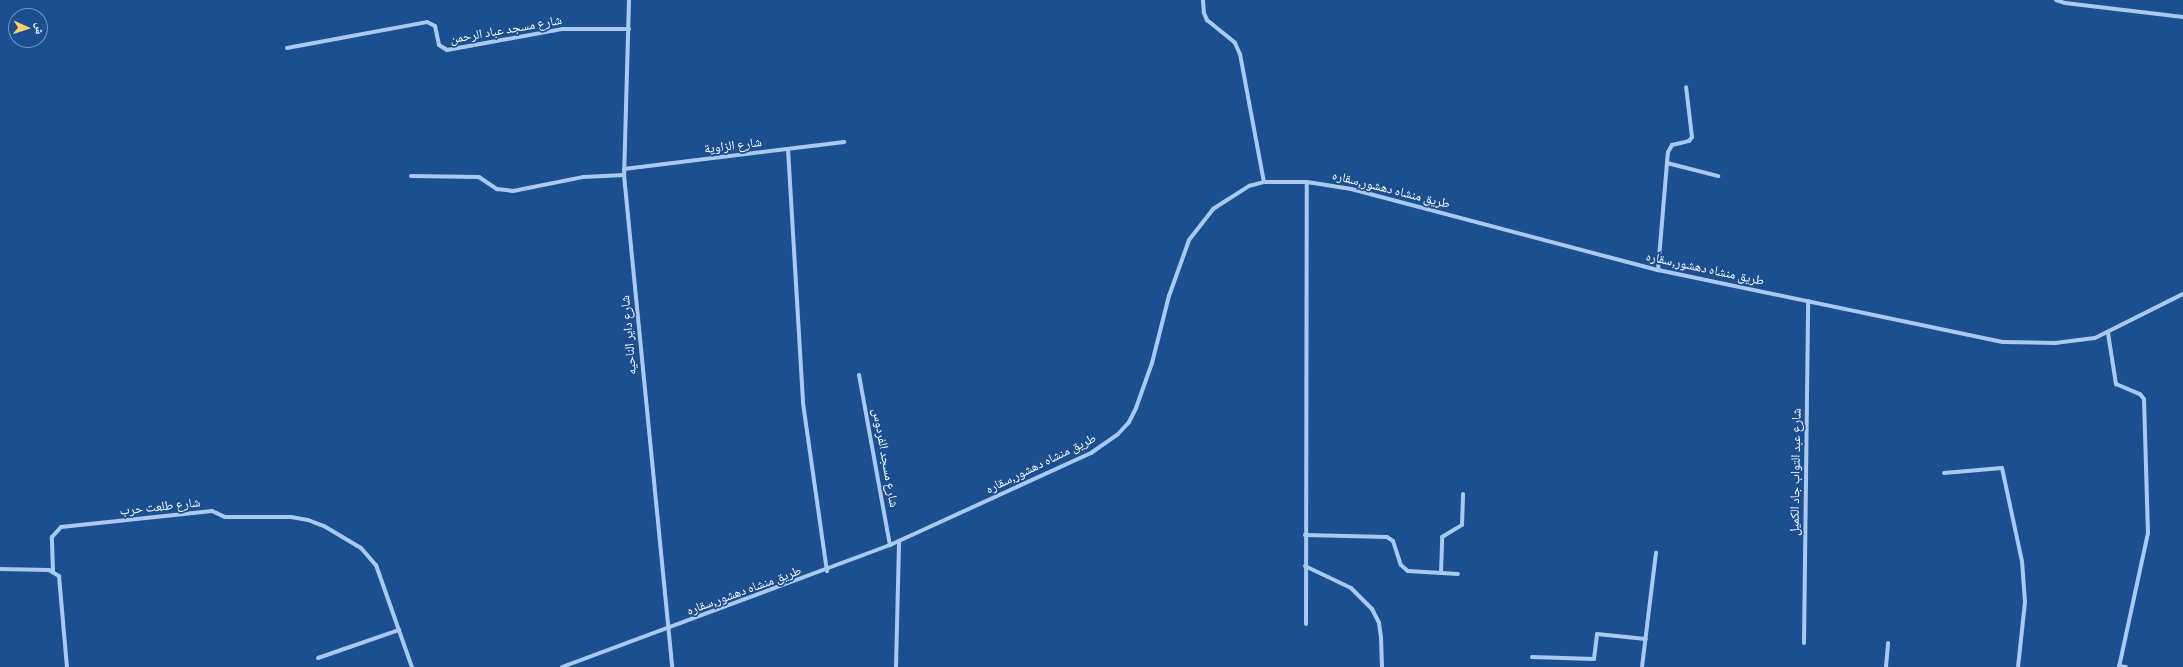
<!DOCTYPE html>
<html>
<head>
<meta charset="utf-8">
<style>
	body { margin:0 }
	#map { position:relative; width:2183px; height:667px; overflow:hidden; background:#1b4f8f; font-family:"Source Sans 3","Noto Naskh Arabic",sans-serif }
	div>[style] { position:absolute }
	.street>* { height:4px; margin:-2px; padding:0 2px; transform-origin:2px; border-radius:2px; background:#a9c9ee }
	span { translate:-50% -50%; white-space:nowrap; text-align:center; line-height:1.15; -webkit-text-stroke:3.5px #1b4f8f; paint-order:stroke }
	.street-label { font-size:13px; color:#fff }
	.north { position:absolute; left:8px; top:8px; width:40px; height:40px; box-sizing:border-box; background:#1b4f8f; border:1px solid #7695bc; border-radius:50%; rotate:93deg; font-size:11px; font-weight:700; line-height:16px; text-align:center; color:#fff }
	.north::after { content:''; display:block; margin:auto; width:14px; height:18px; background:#ffd166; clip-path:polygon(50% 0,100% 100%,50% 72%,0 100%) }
</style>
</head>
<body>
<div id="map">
	<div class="street">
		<div style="left:629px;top:0;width:175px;rotate:91.6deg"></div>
		<div style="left:624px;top:175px;width:494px;rotate:84.4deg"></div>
		<div style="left:1203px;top:0;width:13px;rotate:86deg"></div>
		<div style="left:1204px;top:13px;width:8px;rotate:67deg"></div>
		<div style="left:1207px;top:20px;width:36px;rotate:39deg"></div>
		<div style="left:1235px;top:43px;width:12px;rotate:66deg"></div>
		<div style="left:1240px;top:54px;width:130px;rotate:79.4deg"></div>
		<div style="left:2056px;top:0;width:9px;rotate:18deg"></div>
		<div style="left:2065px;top:3px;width:119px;rotate:6.8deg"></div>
		<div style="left:287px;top:48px;width:142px;rotate:-10.5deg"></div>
		<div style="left:427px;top:22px;width:9px;rotate:27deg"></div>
		<div style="left:435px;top:26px;width:19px;rotate:78deg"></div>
		<div style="left:439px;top:45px;width:9px;rotate:32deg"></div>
		<div style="left:447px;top:50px;width:118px;rotate:-10.3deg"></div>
		<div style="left:563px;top:29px;width:66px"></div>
		<div style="left:788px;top:149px;width:254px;rotate:86.6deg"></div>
		<div style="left:803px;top:403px;width:170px;rotate:81.9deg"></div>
		<div style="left:1667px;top:163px;width:53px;rotate:14.3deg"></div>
		<div style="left:624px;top:169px;width:222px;rotate:-7deg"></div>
		<div style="left:411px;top:176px;width:68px;rotate:0.8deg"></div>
		<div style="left:479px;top:177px;width:22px;rotate:34deg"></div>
		<div style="left:497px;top:189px;width:16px;rotate:7deg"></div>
		<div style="left:513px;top:191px;width:71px;rotate:-11.3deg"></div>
		<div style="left:583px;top:177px;width:41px;rotate:-2.8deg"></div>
		<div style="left:1658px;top:270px;width:118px;rotate:-85.2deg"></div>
		<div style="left:1668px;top:152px;width:8px;rotate:-60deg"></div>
		<div style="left:1672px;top:145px;width:17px;rotate:-13deg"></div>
		<div style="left:1689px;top:141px;width:5px;rotate:-53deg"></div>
		<div style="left:1692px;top:137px;width:50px;rotate:-96.8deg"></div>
		<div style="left:2108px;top:333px;width:52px;rotate:81.1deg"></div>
		<div style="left:2116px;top:384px;width:26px;rotate:23deg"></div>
		<div style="left:2140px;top:394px;width:6px;rotate:51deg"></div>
		<div style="left:2144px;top:399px;width:134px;rotate:88.3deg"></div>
		<div style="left:2148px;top:533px;width:137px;rotate:102.2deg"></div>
		<div style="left:859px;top:375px;width:173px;rotate:79.7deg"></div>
		<div style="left:1944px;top:473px;width:58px;rotate:-4.9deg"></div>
		<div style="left:2002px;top:468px;width:95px;rotate:77.9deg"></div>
		<div style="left:2022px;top:561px;width:41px;rotate:85.8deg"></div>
		<div style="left:2025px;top:602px;width:65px;rotate:96.1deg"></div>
		<div style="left:1305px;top:535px;width:82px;rotate:1.4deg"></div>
		<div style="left:1387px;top:537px;width:7px;rotate:34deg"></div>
		<div style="left:1393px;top:541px;width:25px;rotate:72deg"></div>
		<div style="left:1401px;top:565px;width:9px;rotate:41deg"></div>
		<div style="left:1408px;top:571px;width:50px;rotate:3.4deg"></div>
		<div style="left:1305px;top:566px;width:51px;rotate:25.6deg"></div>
		<div style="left:1351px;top:588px;width:30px;rotate:45deg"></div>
		<div style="left:1372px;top:609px;width:16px;rotate:63deg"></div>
		<div style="left:1379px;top:623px;width:15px;rotate:82deg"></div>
		<div style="left:1381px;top:638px;width:29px;rotate:88deg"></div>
		<div style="left:0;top:569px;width:49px;rotate:1.2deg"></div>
		<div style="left:49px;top:570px;width:12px;rotate:31deg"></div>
		<div style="left:59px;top:576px;width:91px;rotate:85deg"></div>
		<div style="left:53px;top:571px;width:34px;rotate:-92deg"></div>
		<div style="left:52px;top:537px;width:13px;rotate:-48deg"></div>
		<div style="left:61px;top:527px;width:152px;rotate:-6deg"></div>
		<div style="left:212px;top:511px;width:14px;rotate:25deg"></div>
		<div style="left:225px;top:517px;width:66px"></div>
		<div style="left:291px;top:517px;width:17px;rotate:10deg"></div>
		<div style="left:308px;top:520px;width:17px;rotate:21deg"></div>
		<div style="left:324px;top:526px;width:43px;rotate:30.7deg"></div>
		<div style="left:361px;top:548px;width:23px;rotate:49deg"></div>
		<div style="left:376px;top:565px;width:108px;rotate:70.6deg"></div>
		<div style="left:1441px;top:573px;width:36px;rotate:-88deg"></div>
		<div style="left:1442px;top:537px;width:23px;rotate:-31deg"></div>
		<div style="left:1462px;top:525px;width:31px;rotate:-88deg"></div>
		<div style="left:1306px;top:624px;width:442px;rotate:-89.9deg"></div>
		<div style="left:1804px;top:643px;width:342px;rotate:-89.3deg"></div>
		<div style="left:1532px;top:657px;width:62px;rotate:1.8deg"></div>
		<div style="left:1594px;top:659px;width:25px;rotate:-83deg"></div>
		<div style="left:1597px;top:634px;width:49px;rotate:5.8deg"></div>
		<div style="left:318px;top:658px;width:86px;rotate:-19.1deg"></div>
		<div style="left:2119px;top:666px;width:7px;rotate:8deg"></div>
		<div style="left:562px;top:667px;width:350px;rotate:-20.4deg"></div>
		<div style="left:890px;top:545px;width:221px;rotate:-24.6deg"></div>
		<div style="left:1091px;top:453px;width:33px;rotate:-35deg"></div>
		<div style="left:1118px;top:434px;width:16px;rotate:-47deg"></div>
		<div style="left:1129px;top:422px;width:16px;rotate:-63deg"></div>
		<div style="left:1136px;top:408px;width:48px;rotate:-70.4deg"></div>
		<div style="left:1152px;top:363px;width:69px;rotate:-75.8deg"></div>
		<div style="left:1169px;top:296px;width:59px;rotate:-70.3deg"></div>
		<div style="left:1189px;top:240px;width:39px;rotate:-52deg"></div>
		<div style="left:1213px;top:209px;width:43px;rotate:-32.6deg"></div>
		<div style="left:1249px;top:186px;width:16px;rotate:-15deg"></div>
		<div style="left:1264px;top:182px;width:43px"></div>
		<div style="left:1307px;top:182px;width:45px;rotate:9deg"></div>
		<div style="left:1351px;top:189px;width:318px;rotate:14.8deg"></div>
		<div style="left:1658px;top:270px;width:352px;rotate:11.8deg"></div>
		<div style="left:2003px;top:342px;width:52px;rotate:1.1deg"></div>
		<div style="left:2055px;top:343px;width:40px;rotate:-7.1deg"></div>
		<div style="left:2095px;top:338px;width:98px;rotate:-26.6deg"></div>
		<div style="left:896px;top:667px;width:125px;rotate:-88.6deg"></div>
		<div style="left:1642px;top:667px;width:115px;rotate:-83deg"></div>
		<div style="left:1886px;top:667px;width:24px;rotate:-85deg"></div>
	</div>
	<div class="street-label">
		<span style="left:506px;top:30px;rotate:-10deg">شارع مسجد عباد الرحمن</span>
		<span style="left:733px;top:146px;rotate:-7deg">شارع الزاوية</span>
		<span style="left:1391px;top:190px;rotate:14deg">طريق منشاه دهشور,سقاره</span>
		<span style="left:1705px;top:269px;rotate:12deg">طريق منشاه دهشور,سقاره</span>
		<span style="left:629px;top:335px;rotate:-95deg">شارع داير الناحيه</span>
		<span style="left:885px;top:458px;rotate:80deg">شارع مسجد الفردوس</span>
		<span style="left:1041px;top:464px;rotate:-26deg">طريق منشاه دهشور,سقاره</span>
		<span style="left:1796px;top:472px;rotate:-89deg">شارع عبد التواب جاد الكميل</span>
		<span style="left:160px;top:507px;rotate:-6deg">شارع طلعت حرب</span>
		<span style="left:744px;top:591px;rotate:-20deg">طريق منشاه دهشور,سقاره</span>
	</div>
	<div class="north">ش</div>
</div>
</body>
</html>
